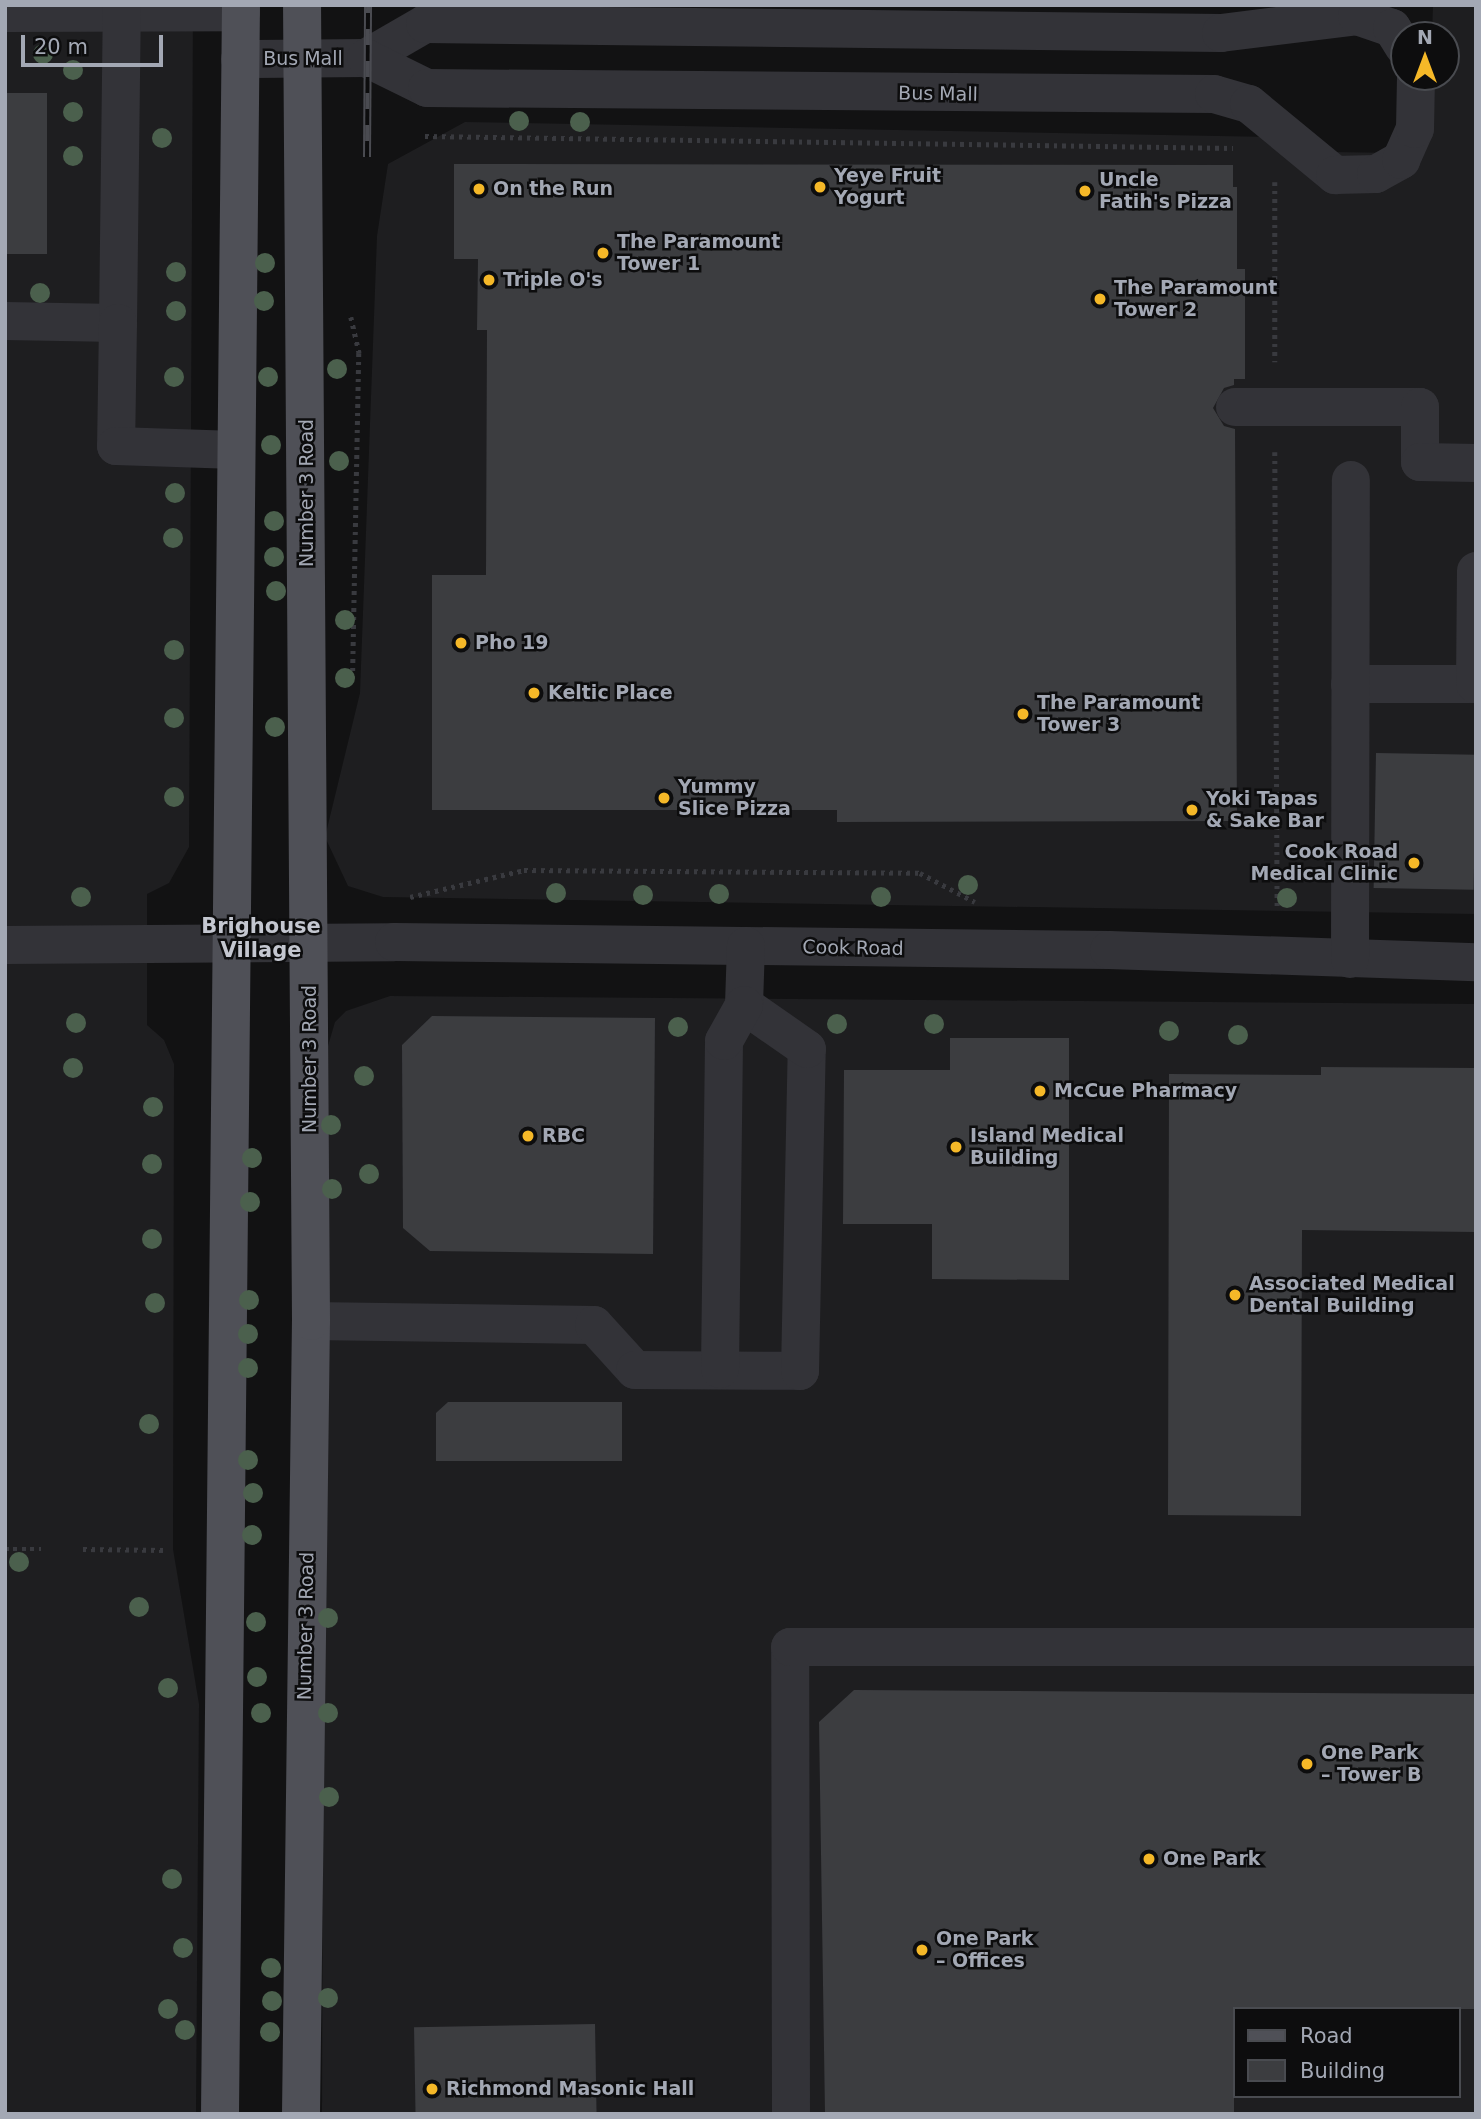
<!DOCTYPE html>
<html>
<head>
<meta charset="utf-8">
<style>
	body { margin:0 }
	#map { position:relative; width:1481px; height:2119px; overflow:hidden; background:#121213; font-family:"DejaVu Sans",sans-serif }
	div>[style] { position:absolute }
	.built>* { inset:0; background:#1e1e20 }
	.building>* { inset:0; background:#3c3d40; transform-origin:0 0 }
	.path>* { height:4.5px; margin-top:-2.25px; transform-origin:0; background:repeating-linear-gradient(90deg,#393a3f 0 3.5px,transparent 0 8.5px) }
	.minor>* { height:38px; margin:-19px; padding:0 19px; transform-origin:19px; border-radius:19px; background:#333338 }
	.major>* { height:38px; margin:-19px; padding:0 19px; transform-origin:19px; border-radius:19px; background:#4f5057 }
	.rail>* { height:8px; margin-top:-4px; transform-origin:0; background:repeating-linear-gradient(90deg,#0d0d0e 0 16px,#4a4b51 0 32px); box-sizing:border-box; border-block:2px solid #4a4b51 }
	.trees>* { width:20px; height:20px; margin:-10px; border-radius:50%; background:#4b604d }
	.dots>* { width:19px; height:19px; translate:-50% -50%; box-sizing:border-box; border:4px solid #0d0d0e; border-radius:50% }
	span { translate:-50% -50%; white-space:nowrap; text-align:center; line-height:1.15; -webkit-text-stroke:5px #0d0d0e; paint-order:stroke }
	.street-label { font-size:19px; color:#a3a8b4 }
	.poi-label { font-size:19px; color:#a3a8b4; font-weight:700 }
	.left { translate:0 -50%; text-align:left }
	.right { translate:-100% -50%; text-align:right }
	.neighbourhood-label { font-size:21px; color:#c4c7d0; font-weight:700 }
	.frame { position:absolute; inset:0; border:7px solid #a3a8b4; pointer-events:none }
	.legend { position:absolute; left:1233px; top:2007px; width:228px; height:91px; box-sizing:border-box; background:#0d0d0e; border:2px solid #494b50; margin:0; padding:9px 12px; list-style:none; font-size:21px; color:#a3a8b4 }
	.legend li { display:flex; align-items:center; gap:14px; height:35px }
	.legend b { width:35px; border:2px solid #494b50 }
	.north { position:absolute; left:1390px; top:21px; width:70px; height:70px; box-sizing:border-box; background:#0d0d0e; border:2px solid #494b50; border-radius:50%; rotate:0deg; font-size:19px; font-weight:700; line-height:28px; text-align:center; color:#a3a8b4 }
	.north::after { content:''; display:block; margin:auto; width:24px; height:32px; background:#f5b828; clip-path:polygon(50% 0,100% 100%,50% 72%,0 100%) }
	.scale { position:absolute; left:21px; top:35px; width:142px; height:32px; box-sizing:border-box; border:4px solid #a3a8b4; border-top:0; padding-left:9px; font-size:21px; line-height:24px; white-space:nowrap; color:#a3a8b4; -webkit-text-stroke:5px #0d0d0e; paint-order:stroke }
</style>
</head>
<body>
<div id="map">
	<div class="built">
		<div style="clip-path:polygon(5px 5px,193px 5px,189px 847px,169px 883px,147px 894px,147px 1025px,164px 1040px,174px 1064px,173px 1549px,199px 1704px,196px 2114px,5px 2114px)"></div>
		<div style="clip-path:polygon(1433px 5px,1476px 5px,1476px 914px,383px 897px,348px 886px,325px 837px,360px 693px,377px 236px,388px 164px,465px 122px,1278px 137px,1331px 152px,1398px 153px,1431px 77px,1446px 77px,1446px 35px,1432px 35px)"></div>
		<div style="clip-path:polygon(evenodd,390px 996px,1476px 1004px,1476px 2114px,322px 2114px,325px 1056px,335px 1022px,346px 1011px,390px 996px,1234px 2009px,1458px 2009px,1458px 2096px,1234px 2096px,1234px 2009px)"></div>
	</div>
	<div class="building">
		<div style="left:5px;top:93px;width:42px;height:161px"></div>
		<div style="clip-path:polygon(454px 164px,1233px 165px,1233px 187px,1237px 187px,1237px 269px,1245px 269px,1245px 379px,1234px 379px,1234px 385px,1224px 388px,1213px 408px,1224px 426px,1235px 429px,1237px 821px,837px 822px,837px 810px,432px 810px,432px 575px,486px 575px,487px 330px,477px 330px,478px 259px,454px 259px)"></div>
		<div style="left:1376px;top:753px;width:100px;height:135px;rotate:1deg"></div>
		<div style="clip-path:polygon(432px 1016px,655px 1018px,653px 1254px,430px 1251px,403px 1228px,402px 1045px)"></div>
		<div style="clip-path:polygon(950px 1038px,1069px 1038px,1069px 1280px,932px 1279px,932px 1224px,843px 1224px,844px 1070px,950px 1070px)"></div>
		<div style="clip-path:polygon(1321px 1067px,1476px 1068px,1476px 1232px,1302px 1230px,1301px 1516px,1168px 1515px,1169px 1074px,1321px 1075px)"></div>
		<div style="clip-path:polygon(448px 1402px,622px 1402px,622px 1461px,436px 1461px,436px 1413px)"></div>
		<div style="clip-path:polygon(854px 1690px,1476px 1694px,1476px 2009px,1234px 2009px,1234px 2114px,825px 2114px,819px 1722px)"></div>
		<div style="left:595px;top:2024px;width:90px;height:181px;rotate:89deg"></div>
	</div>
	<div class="path">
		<div style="left:425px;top:136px;width:808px;rotate:0.85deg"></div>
		<div style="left:1275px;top:182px;width:180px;rotate:90deg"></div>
		<div style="left:351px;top:317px;width:37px;rotate:77deg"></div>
		<div style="left:359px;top:353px;width:325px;rotate:91.1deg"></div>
		<div style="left:1275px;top:452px;width:454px;rotate:89.7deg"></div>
		<div style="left:410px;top:897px;width:117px;rotate:-13.3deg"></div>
		<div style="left:524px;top:870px;width:396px;rotate:0.4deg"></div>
		<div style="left:920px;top:873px;width:62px;rotate:27.8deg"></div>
		<div style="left:5px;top:1549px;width:36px"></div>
		<div style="left:83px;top:1549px;width:82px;rotate:0.7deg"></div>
	</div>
	<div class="minor">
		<div style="left:5px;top:13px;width:236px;rotate:-0.2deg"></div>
		<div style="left:366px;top:58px;width:68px;rotate:-30deg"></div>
		<div style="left:425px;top:24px;width:796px;rotate:0.65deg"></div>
		<div style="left:1221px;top:33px;width:137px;rotate:-7.1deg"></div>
		<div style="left:1357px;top:16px;width:37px;rotate:19deg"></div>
		<div style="left:1392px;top:28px;width:22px;rotate:58deg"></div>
		<div style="left:240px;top:59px;width:126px;rotate:-0.5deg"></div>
		<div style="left:366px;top:58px;width:68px;rotate:26.2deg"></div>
		<div style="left:427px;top:88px;width:787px;rotate:0.44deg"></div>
		<div style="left:1214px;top:94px;width:36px;rotate:16deg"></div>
		<div style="left:1249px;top:104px;width:112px;rotate:39.5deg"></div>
		<div style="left:1335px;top:175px;width:41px;rotate:-1.4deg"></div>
		<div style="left:1376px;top:174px;width:29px;rotate:-29deg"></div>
		<div style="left:1401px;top:160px;width:34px;rotate:-66deg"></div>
		<div style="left:1415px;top:129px;width:52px;rotate:-88.9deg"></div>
		<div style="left:5px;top:321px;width:113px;rotate:1deg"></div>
		<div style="left:118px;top:323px;width:318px;rotate:-89.3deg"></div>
		<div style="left:118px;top:323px;width:123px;rotate:90.9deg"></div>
		<div style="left:116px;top:446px;width:120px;rotate:1.9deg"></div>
		<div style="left:1235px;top:407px;width:185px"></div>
		<div style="left:1420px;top:407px;width:55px;rotate:90deg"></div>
		<div style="left:1420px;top:462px;width:56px;rotate:1deg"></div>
		<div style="left:1350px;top:684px;width:125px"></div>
		<div style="left:1475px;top:684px;width:113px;rotate:-89.5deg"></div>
		<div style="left:5px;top:945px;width:389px;rotate:-0.4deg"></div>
		<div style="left:394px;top:942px;width:715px;rotate:0.64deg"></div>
		<div style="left:1109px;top:950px;width:367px;rotate:1.9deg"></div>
		<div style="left:1350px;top:959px;width:479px;rotate:-89.9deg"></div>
		<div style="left:311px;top:1321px;width:283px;rotate:0.8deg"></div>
		<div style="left:594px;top:1325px;width:61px;rotate:47.7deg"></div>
		<div style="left:635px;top:1370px;width:165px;rotate:0.3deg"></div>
		<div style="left:800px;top:1371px;width:322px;rotate:-88.8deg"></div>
		<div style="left:807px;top:1049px;width:77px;rotate:-145.1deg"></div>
		<div style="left:744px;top:1005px;width:59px;rotate:-88.1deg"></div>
		<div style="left:720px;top:1369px;width:328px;rotate:-89.3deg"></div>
		<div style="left:724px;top:1041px;width:41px;rotate:-60.9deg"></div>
		<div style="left:791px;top:2114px;width:467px;rotate:-90.1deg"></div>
		<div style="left:790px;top:1647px;width:686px"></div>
	</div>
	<div class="major">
		<div style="left:220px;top:2114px;width:2109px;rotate:-89.43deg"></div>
		<div style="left:301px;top:2114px;width:793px;rotate:-89.28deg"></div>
		<div style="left:311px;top:1321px;width:1316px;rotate:-90.39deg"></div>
	</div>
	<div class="rail">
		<div style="left:367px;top:157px;width:152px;rotate:-89.6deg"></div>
	</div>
	<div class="trees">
		<div style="left:43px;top:54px"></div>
		<div style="left:73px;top:70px"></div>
		<div style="left:73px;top:112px"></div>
		<div style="left:519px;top:121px"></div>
		<div style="left:580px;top:122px"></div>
		<div style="left:162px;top:138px"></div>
		<div style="left:73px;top:156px"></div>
		<div style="left:265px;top:263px"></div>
		<div style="left:176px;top:272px"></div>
		<div style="left:40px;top:293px"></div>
		<div style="left:264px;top:301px"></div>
		<div style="left:176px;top:311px"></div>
		<div style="left:337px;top:369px"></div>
		<div style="left:174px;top:377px"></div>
		<div style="left:268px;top:377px"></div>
		<div style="left:271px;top:445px"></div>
		<div style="left:339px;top:461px"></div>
		<div style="left:175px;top:493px"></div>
		<div style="left:274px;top:521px"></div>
		<div style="left:173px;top:538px"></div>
		<div style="left:274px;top:557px"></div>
		<div style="left:276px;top:591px"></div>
		<div style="left:345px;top:620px"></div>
		<div style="left:174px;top:650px"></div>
		<div style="left:345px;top:678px"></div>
		<div style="left:174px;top:718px"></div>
		<div style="left:275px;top:727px"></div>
		<div style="left:174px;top:797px"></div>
		<div style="left:968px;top:885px"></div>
		<div style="left:556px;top:893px"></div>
		<div style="left:719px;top:894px"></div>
		<div style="left:643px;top:895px"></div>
		<div style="left:81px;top:897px"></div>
		<div style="left:881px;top:897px"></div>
		<div style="left:1287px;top:898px"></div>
		<div style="left:76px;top:1023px"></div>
		<div style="left:837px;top:1024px"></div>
		<div style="left:934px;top:1024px"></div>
		<div style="left:678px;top:1027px"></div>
		<div style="left:1169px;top:1031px"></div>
		<div style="left:1238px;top:1035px"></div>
		<div style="left:73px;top:1068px"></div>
		<div style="left:364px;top:1076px"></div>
		<div style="left:153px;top:1107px"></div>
		<div style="left:331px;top:1125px"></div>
		<div style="left:252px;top:1158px"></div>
		<div style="left:152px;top:1164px"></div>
		<div style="left:369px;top:1174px"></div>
		<div style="left:332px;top:1189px"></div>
		<div style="left:250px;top:1202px"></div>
		<div style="left:152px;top:1239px"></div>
		<div style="left:249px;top:1300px"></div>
		<div style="left:155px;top:1303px"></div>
		<div style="left:248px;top:1334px"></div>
		<div style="left:248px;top:1368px"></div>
		<div style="left:149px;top:1424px"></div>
		<div style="left:248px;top:1460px"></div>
		<div style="left:253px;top:1493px"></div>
		<div style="left:252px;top:1535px"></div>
		<div style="left:19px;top:1562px"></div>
		<div style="left:139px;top:1607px"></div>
		<div style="left:328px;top:1618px"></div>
		<div style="left:256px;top:1622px"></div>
		<div style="left:257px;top:1677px"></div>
		<div style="left:168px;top:1688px"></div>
		<div style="left:261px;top:1713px"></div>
		<div style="left:328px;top:1713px"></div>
		<div style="left:329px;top:1797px"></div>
		<div style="left:172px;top:1879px"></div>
		<div style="left:183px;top:1948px"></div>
		<div style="left:271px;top:1968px"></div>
		<div style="left:328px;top:1998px"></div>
		<div style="left:272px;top:2001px"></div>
		<div style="left:168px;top:2009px"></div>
		<div style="left:185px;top:2030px"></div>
		<div style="left:270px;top:2032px"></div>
	</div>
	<div class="dots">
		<div style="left:820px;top:187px;background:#f5b828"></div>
		<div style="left:479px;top:189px;background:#f5b828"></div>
		<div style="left:1085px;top:191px;background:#f5b828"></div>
		<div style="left:603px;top:253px;background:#f5b828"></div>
		<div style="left:489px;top:280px;background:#f5b828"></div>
		<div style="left:1100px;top:299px;background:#f5b828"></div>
		<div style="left:461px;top:643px;background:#f5b828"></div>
		<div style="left:534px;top:693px;background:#f5b828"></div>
		<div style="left:1023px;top:714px;background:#f5b828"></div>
		<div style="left:664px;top:798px;background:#f5b828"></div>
		<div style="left:1192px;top:810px;background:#f5b828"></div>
		<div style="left:1414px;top:863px;background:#f5b828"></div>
		<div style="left:1040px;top:1091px;background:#f5b828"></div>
		<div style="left:528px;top:1136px;background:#f5b828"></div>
		<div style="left:956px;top:1147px;background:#f5b828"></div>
		<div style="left:1235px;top:1295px;background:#f5b828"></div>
		<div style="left:1307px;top:1764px;background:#f5b828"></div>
		<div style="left:1149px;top:1859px;background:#f5b828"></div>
		<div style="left:922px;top:1950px;background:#f5b828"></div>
		<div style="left:432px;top:2089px;background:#f5b828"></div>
	</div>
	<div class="street-label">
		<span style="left:303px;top:59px">Bus Mall</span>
		<span style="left:938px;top:94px;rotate:1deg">Bus Mall</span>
		<span style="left:307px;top:493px;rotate:-90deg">Number 3 Road</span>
		<span style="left:853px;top:948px;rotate:1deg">Cook Road</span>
		<span style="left:310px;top:1059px;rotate:-90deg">Number 3 Road</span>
		<span style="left:306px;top:1626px;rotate:-89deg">Number 3 Road</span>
	</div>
	<div class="poi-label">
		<span class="left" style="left:834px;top:187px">Yeye Fruit<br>Yogurt</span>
		<span class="left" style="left:1099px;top:191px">Uncle<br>Fatih's Pizza</span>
		<span class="left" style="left:493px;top:189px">On the Run</span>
		<span class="left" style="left:617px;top:253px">The Paramount<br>Tower 1</span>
		<span class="left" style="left:503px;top:280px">Triple O's</span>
		<span class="left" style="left:1114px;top:299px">The Paramount<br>Tower 2</span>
		<span class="left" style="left:475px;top:643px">Pho 19</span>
		<span class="left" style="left:548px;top:693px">Keltic Place</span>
		<span class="left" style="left:1037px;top:714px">The Paramount<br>Tower 3</span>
		<span class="left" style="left:678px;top:798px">Yummy<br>Slice Pizza</span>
		<span class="left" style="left:1206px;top:810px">Yoki Tapas<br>&amp; Sake Bar</span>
		<span class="right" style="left:1398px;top:863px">Cook Road<br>Medical Clinic</span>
		<span class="left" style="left:1054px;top:1091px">McCue Pharmacy</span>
		<span class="left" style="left:542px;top:1136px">RBC</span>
		<span class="left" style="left:970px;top:1147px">Island Medical<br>Building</span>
		<span class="left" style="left:1249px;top:1295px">Associated Medical<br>Dental Building</span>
		<span class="left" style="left:1321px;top:1764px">One Park<br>– Tower B</span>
		<span class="left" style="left:1163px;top:1859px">One Park</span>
		<span class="left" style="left:936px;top:1950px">One Park<br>– Offices</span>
		<span class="left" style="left:446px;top:2089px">Richmond Masonic Hall</span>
	</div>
	<div class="neighbourhood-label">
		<span style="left:261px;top:938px">Brighouse<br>Village</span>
	</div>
	<div class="frame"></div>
	<ul class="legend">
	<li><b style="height:9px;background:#4f5057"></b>Road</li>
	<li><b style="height:19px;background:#3c3d40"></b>Building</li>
	</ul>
	<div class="north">N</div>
	<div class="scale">20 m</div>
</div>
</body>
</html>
